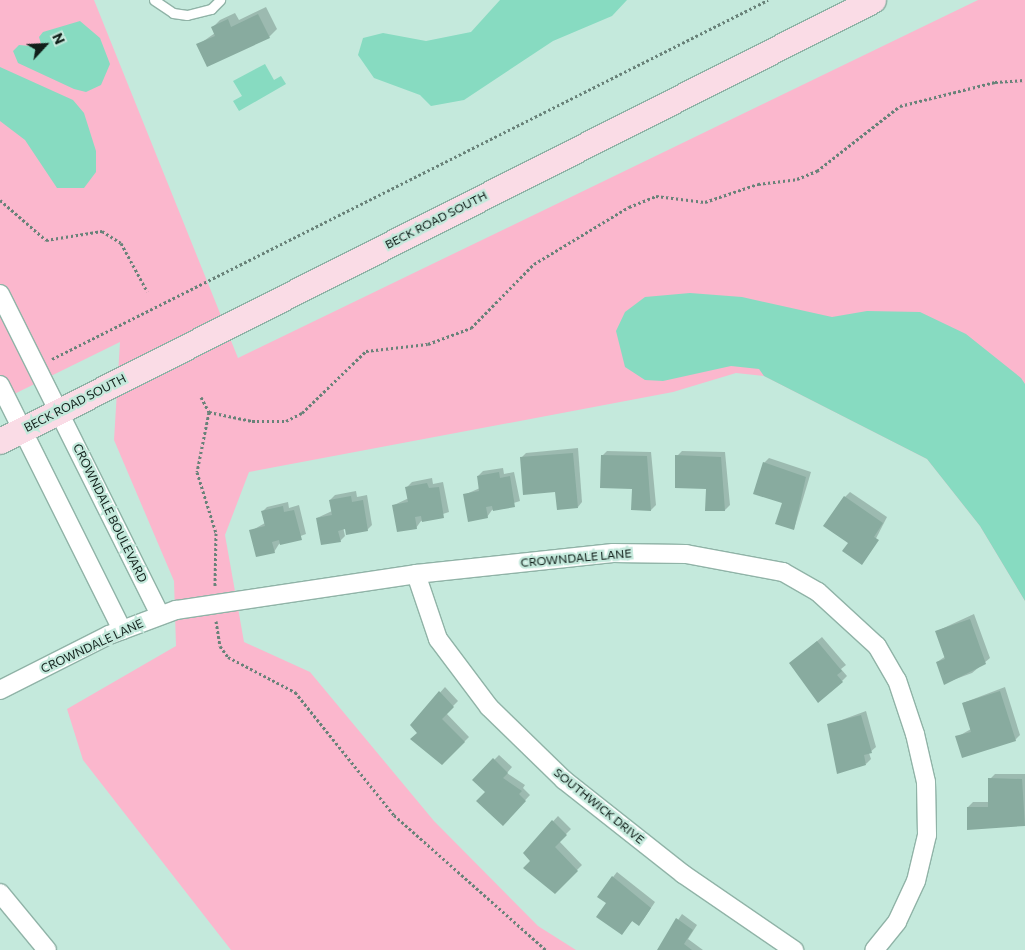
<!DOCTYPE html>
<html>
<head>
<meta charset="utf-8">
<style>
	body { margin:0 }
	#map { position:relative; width:1025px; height:950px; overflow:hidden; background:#c4e9dc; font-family:Commissioner,sans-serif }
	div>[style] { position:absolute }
	.green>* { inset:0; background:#fbb7cd }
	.water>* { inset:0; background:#87dbc1 }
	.shadow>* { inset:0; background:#0003 }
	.building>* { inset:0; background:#88ab9f }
	.path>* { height:3px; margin-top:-1.5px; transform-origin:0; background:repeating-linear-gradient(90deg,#698279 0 2.5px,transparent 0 5px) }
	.roads { filter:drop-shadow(1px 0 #90b3a7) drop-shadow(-1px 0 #90b3a7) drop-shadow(0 1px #90b3a7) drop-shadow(0 -1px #90b3a7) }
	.service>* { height:9px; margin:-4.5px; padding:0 4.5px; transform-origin:4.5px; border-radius:4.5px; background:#fff }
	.minor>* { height:18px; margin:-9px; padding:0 9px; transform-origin:9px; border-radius:9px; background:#fff }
	.secondary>* { height:25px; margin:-12.5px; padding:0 12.5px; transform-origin:12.5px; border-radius:12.5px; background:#fadce6 }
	span { translate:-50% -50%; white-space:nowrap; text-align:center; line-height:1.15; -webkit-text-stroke:4.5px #c4e9dc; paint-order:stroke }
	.street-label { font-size:12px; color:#111f1a }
	.north { position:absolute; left:20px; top:20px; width:50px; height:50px; -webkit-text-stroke:4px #c4e9dc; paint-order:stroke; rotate:65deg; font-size:14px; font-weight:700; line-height:20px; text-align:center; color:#111f1a }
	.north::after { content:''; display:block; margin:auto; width:18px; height:22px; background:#111f1a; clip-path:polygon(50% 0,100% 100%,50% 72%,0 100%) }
</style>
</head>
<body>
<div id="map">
	<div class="green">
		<div style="clip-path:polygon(0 0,94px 0,238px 358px,978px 0,1025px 0,1025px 601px,980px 526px,927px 459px,764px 376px,736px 373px,673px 392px,249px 472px,225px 535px,244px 642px,310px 672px,434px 821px,538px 926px,576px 950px,231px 950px,83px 760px,67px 709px,176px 646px,174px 581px,114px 440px,120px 342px,0 401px)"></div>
	</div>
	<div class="water">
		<div style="clip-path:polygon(500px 0,627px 0,612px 16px,553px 41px,464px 100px,431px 106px,420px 95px,374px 78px,358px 55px,363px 38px,383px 33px,426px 41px,471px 32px)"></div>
		<div style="clip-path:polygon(80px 21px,100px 38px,110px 64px,101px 85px,86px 92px,74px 89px,18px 63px,13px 51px,19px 45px,42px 47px,39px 37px,43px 32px)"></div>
		<div style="clip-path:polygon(265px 64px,274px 80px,281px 76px,286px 84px,239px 111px,233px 101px,242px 96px,233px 81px)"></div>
		<div style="clip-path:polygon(0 67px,73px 100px,84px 113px,96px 151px,96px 172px,84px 188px,57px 188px,25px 140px,0 121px)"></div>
		<div style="clip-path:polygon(690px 293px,742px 297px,832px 317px,867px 311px,920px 312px,966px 334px,1021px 378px,1025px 384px,1025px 601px,980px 526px,927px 459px,764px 376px,759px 369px,731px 366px,663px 381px,645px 380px,625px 367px,616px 331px,625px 312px,645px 297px)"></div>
	</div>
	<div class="shadow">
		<div style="clip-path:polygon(266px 7px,277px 29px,269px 37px,198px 45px,215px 33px,213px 27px,220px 20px,235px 13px,239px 20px)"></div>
		<div style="clip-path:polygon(578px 448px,582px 502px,578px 507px,521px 458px,526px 453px)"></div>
		<div style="clip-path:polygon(607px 451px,651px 452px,656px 505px,651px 510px,602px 456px)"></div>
		<div style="clip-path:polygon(682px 451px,725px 452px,730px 505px,725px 510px,707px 509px,707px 488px,677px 456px)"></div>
		<div style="clip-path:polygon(769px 458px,811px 472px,794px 529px,764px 463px)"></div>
		<div style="clip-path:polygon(503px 468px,504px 474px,514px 472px,520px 501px,492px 510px,487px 517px,464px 495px,480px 488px,478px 476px,483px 471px)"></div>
		<div style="clip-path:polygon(432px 478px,433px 484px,443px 482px,449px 512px,421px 521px,416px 528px,394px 505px,409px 498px,407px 487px,412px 482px)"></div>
		<div style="clip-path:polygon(356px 491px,357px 497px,367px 495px,372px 525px,367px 530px,343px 527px,345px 536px,340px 541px,317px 518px,332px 511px,330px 500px,335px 495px)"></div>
		<div style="clip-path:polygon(850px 492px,887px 517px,866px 558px,849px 542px,845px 497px)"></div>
		<div style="clip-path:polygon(288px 502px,289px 508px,299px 505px,306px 534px,279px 544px,274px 552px,251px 531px,265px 523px,262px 512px,267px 507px)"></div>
		<div style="clip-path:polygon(974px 614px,990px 658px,972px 673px,945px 683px,937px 662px,946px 656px,937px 631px)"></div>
		<div style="clip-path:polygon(822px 637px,846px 665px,841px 669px,847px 676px,842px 681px,796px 659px)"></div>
		<div style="clip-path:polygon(445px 687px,458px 701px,446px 713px,469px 737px,442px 764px,411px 725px)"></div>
		<div style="clip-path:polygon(1005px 687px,1020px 735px,1015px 740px,957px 737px,971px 729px,963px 703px)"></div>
		<div style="clip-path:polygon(866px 711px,876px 747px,869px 753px,871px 759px,866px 764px,828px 725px)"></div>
		<div style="clip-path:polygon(499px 755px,512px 767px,507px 773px,525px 785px,523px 788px,530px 795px,503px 824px,486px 792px,474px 780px)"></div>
		<div style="clip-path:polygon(995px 774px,1025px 774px,1025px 825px,968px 829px,968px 807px,973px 802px,989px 802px,990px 779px)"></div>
		<div style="clip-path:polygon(558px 816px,571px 829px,559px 841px,582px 865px,555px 892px,524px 853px)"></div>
		<div style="clip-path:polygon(617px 872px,655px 902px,643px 920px,633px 920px,622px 933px,613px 877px)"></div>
		<div style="clip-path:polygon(682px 914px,697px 925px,688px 939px,703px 950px,658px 950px)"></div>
	</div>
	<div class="building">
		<div style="clip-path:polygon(258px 14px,270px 38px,207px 67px,196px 44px,215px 36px,211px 27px,228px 19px,231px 27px)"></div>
		<div style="clip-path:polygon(573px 453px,578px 508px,557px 510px,555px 492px,523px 495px,520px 457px)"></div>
		<div style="clip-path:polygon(601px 455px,647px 456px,651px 511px,631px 510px,632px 489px,600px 488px)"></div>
		<div style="clip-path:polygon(675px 455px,721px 457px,725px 511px,705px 511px,706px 489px,675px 488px)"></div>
		<div style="clip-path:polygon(763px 462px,806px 477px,794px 530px,775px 524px,782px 503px,753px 494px)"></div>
		<div style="clip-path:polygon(499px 472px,500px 478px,510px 476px,515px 507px,493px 511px,492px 506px,486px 507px,488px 518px,468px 522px,463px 494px,479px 491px,477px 476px)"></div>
		<div style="clip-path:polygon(427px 483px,429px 488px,439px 487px,444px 518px,422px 522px,421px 516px,415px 517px,417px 529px,397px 532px,392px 505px,408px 502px,405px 487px)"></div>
		<div style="clip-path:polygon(351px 496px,352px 502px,363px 500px,368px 531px,346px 535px,345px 529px,338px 531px,341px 542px,321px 545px,316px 518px,332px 515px,329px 500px)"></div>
		<div style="clip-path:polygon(844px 496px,883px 523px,874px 537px,879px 540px,862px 565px,842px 551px,848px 543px,823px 526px)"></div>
		<div style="clip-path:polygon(283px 506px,284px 512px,294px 510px,302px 540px,280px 545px,279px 540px,272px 542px,275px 553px,256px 557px,249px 530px,265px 526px,261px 511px)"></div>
		<div style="clip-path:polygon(970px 619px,986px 664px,944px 685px,936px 662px,945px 659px,935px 631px)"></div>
		<div style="clip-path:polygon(817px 641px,842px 671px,837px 675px,843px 682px,818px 703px,789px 663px)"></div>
		<div style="clip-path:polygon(439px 691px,454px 707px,442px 719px,465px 742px,442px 765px,410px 739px,417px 733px,410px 725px)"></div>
		<div style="clip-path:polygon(1000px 691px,1016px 741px,962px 758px,955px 736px,971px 732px,962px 703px)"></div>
		<div style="clip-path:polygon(861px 715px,872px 753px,864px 755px,866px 765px,837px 774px,827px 724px)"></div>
		<div style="clip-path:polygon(493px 758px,508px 773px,503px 778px,522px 791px,519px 794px,526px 801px,503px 826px,476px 801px,485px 792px,472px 780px)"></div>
		<div style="clip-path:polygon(988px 778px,1022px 779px,1025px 826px,967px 830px,967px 807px,988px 807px)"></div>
		<div style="clip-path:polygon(552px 820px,567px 835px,555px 847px,578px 871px,555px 894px,523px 868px,530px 861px,523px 853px)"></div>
		<div style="clip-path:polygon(612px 876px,651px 908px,639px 926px,632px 921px,622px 935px,596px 917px,606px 903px,597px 897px)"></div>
		<div style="clip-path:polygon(676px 918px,693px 930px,684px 944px,692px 950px,657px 950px)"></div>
	</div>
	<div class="path">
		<div style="left:0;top:200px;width:61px;rotate:41deg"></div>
		<div style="left:46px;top:240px;width:57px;rotate:-9.1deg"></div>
		<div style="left:102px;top:231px;width:22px;rotate:32deg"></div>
		<div style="left:121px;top:243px;width:55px;rotate:61.6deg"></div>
		<div style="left:52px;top:359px;width:801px;rotate:-26.63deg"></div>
		<div style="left:201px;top:397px;width:17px;rotate:62deg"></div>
		<div style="left:209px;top:412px;width:61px;rotate:101.3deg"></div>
		<div style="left:197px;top:472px;width:64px;rotate:72.7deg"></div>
		<div style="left:216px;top:533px;width:54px;rotate:91.1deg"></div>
		<div style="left:209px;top:412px;width:44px;rotate:11.8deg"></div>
		<div style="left:252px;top:421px;width:34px"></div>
		<div style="left:286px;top:421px;width:18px;rotate:-27deg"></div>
		<div style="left:302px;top:413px;width:89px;rotate:-44.1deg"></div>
		<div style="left:366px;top:351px;width:62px;rotate:-6.4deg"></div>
		<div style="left:428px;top:344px;width:46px;rotate:-20.4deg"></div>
		<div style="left:471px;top:328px;width:90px;rotate:-45.5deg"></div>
		<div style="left:534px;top:264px;width:111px;rotate:-31deg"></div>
		<div style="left:629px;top:207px;width:29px;rotate:-22deg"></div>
		<div style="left:656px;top:196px;width:49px;rotate:7deg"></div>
		<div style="left:705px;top:202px;width:56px;rotate:-18.8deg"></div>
		<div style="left:758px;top:184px;width:39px;rotate:-7deg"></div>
		<div style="left:797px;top:179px;width:22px;rotate:-22deg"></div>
		<div style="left:817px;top:171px;width:105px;rotate:-38.1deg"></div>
		<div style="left:900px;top:106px;width:98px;rotate:-14.2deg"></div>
		<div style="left:995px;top:82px;width:30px;rotate:-4deg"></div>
		<div style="left:216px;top:621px;width:25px;rotate:81deg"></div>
		<div style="left:220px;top:646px;width:14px;rotate:54deg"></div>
		<div style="left:228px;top:657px;width:76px;rotate:27.6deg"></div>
		<div style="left:295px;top:692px;width:158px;rotate:51.2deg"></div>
		<div style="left:394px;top:815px;width:203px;rotate:41.6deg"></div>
	</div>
	<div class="roads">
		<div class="service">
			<div style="left:154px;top:0;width:23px;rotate:34deg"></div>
			<div style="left:173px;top:13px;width:14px;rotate:8deg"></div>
			<div style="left:187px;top:15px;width:25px;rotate:-14deg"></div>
			<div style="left:211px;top:9px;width:13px;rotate:-45deg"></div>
		</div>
		<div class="minor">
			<div style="left:0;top:294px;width:359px;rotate:63.5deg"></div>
			<div style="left:0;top:385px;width:274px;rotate:63.5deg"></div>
			<div style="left:416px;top:574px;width:69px;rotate:71.3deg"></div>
			<div style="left:438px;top:639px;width:85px;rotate:53.1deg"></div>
			<div style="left:489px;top:707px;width:105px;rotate:44.2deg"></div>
			<div style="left:564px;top:780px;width:152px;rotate:38.3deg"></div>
			<div style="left:683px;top:874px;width:135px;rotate:34.4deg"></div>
			<div style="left:0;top:690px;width:122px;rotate:-26.8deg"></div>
			<div style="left:109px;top:635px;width:72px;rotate:-20.5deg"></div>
			<div style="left:176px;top:610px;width:243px;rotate:-8.5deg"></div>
			<div style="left:416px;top:574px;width:198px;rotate:-6.1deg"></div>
			<div style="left:613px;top:553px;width:73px;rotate:0.8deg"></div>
			<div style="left:686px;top:554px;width:99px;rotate:10.5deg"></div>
			<div style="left:783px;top:572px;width:40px;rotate:29.7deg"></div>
			<div style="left:818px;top:592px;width:80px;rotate:42.5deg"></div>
			<div style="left:877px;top:646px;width:39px;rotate:60deg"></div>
			<div style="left:897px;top:680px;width:57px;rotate:71.6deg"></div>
			<div style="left:915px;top:734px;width:49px;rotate:77.1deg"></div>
			<div style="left:926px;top:782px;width:53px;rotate:88.9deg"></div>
			<div style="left:927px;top:835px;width:47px;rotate:103.4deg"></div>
			<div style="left:916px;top:881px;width:45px;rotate:114.9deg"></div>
			<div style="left:897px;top:922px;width:36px;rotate:129deg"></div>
			<div style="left:0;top:893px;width:74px;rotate:50.5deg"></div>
		</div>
		<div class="secondary">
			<div style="left:0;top:441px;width:978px;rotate:-26.8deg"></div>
		</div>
	</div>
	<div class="street-label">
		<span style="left:436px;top:220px;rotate:-27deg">BECK ROAD SOUTH</span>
		<span style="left:75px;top:403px;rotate:-27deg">BECK ROAD SOUTH</span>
		<span style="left:110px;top:513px;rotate:64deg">CROWNDALE BOULEVARD</span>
		<span style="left:576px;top:558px;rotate:-5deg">CROWNDALE LANE</span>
		<span style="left:92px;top:646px;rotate:-25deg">CROWNDALE LANE</span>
		<span style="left:599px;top:806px;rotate:39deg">SOUTHWICK DRIVE</span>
	</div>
	<div class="north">N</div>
</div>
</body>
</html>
